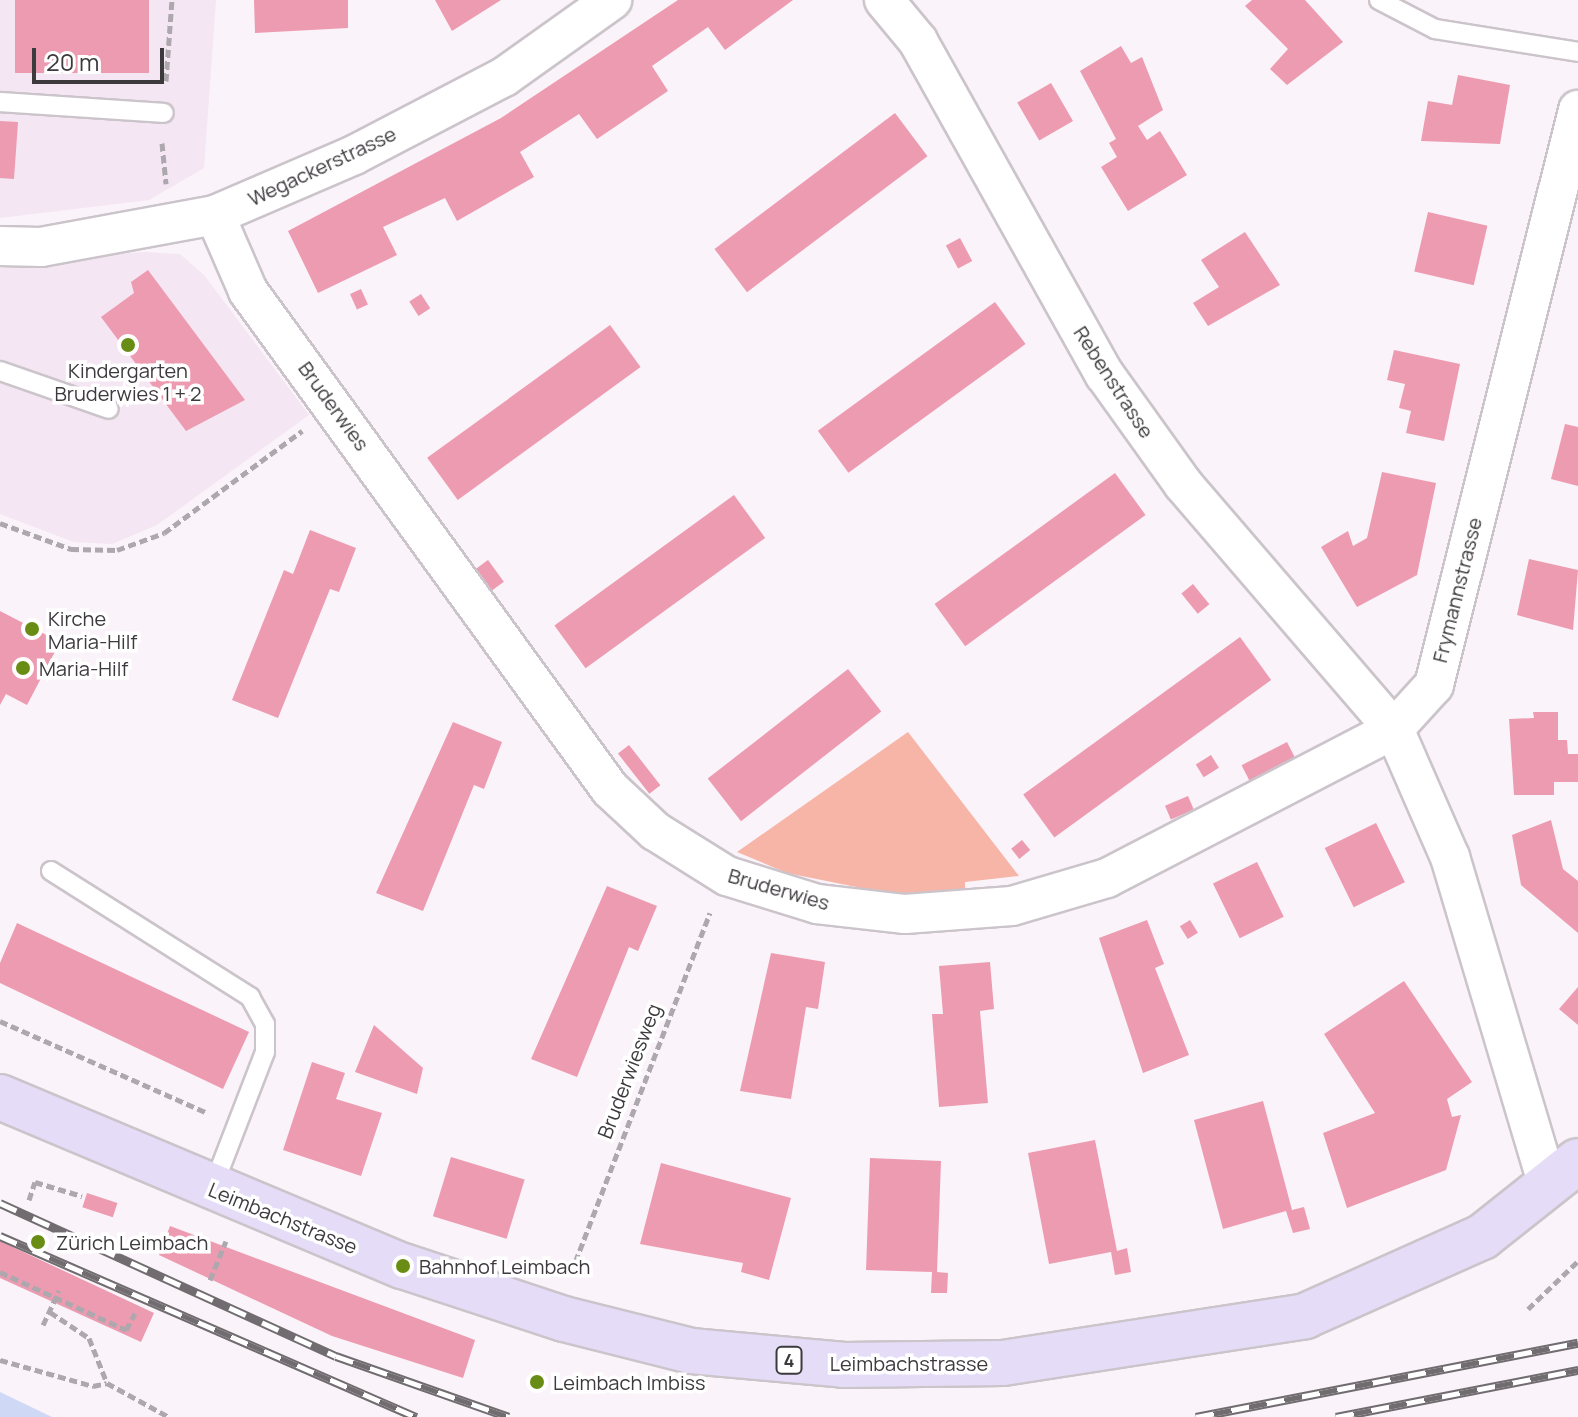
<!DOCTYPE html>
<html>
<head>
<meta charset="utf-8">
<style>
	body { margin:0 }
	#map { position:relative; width:1578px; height:1417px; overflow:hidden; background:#faf3f9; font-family:Manrope,sans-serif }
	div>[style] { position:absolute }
	.built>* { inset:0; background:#f4e6f2 }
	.green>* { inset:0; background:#f6b5a7 }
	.water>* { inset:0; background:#cfd9f6 }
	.building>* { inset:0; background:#ed9bb1; transform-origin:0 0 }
	.path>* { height:5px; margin-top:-2.5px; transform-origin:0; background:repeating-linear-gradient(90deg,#ada8ad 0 8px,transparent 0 12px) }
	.roads { filter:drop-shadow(2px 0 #cbc4ca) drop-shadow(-2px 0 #cbc4ca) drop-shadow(0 2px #cbc4ca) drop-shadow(0 -2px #cbc4ca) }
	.service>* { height:18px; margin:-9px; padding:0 9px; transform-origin:9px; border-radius:9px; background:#fff }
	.minor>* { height:38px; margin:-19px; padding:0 19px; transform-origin:19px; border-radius:19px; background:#fff }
	.primary>* { height:44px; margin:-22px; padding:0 22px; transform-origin:22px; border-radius:22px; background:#e5ddf7 }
	.rail>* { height:9px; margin-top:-4.5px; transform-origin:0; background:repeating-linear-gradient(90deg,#fff 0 18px,#706c6f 0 36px); box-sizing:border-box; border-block:2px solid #706c6f }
	.dots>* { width:22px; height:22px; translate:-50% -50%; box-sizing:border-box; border:4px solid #fff; border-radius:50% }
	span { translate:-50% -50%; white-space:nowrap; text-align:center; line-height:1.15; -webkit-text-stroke:7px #fff; paint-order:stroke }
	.shield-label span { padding:2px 6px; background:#fff; border:2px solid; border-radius:6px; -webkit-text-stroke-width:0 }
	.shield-label { font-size:18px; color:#3d3a3d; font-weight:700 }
	.street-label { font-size:20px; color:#3d3a3d }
	.poi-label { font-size:20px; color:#3d3a3d }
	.left { translate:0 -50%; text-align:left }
	.scale { position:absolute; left:32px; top:48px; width:132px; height:36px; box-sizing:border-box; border:4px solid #3d3a3d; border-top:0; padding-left:10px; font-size:24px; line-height:28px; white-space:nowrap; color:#3d3a3d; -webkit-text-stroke:6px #fff; paint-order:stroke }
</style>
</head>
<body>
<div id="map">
	<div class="built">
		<div style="clip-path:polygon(0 0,216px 0,204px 168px,149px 200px,0 218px)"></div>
		<div style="clip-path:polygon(145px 252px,180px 254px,204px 275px,309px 415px,157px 525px,112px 544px,74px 542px,0 514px,0 262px)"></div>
	</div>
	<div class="green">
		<div style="clip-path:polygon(908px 732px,1019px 876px,965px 882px,965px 893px,886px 893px,787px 873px,737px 852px)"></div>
	</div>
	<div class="water">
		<div style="clip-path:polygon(0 1392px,52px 1417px,0 1417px)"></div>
	</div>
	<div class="building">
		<div style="left:15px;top:0;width:134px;height:73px"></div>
		<div style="clip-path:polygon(254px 0,348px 0,348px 28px,255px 33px)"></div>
		<div style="clip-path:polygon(435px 0,501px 0,452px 31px)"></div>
		<div style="clip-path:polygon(678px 0,793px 0,725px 50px,708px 27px,652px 66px,668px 91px,597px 139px,579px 114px,520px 152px,534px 177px,457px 221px,445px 198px,383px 227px,397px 255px,318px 293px,288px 231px,501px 118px)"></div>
		<div style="clip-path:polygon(1252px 0,1305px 0,1343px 42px,1287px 85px,1270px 69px,1288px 49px,1245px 6px)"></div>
		<div style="clip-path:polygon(1121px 46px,1131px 63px,1142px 57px,1163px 110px,1138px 126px,1147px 140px,1160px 131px,1187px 175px,1128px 211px,1101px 167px,1117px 157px,1109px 143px,1116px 139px,1080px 71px)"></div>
		<div style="clip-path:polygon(1458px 75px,1510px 85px,1500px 144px,1421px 141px,1428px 101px,1452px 105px)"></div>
		<div style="left:1051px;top:83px;width:44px;height:39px;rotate:60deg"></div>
		<div style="left:895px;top:113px;width:54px;height:226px;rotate:53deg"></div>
		<div style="clip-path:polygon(0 121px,18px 122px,14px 179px,0 178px)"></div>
		<div style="left:1428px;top:212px;width:61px;height:61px;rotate:13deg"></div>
		<div style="clip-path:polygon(1245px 232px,1280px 285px,1208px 326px,1193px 303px,1219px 287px,1201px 260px)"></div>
		<div style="left:960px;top:238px;width:26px;height:16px;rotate:62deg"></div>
		<div style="clip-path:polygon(148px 270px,245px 400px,186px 431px,101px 317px,134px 293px,131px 282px)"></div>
		<div style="left:361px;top:289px;width:17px;height:12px;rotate:66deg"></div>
		<div style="left:421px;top:294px;width:17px;height:14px;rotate:57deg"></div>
		<div style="left:995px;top:302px;width:52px;height:219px;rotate:54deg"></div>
		<div style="left:610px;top:325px;width:52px;height:226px;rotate:54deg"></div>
		<div style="clip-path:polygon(1394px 350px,1460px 364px,1444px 441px,1406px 433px,1411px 411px,1399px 408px,1405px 384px,1387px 380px)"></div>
		<div style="clip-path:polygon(1565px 424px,1578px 427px,1578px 486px,1551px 479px)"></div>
		<div style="clip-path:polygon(1382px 472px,1436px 483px,1417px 575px,1357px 607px,1321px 547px,1348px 531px,1353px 546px,1367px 538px)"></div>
		<div style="left:1115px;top:473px;width:52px;height:223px;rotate:54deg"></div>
		<div style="left:734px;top:495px;width:53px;height:222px;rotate:54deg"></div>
		<div style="clip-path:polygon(310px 530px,356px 548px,339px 592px,330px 589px,278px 718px,232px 700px,284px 570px,293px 574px)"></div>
		<div style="clip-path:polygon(1529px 559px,1578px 570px,1573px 630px,1517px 615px)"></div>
		<div style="left:488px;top:560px;width:27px;height:16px;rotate:54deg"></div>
		<div style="left:1193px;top:584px;width:26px;height:15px;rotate:51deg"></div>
		<div style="clip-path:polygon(0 611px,60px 642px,27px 705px,6px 694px,0 705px)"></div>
		<div style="left:1240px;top:637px;width:53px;height:268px;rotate:54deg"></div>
		<div style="left:848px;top:669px;width:54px;height:178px;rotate:52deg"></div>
		<div style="clip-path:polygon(1533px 712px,1558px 712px,1558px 740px,1567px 740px,1568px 754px,1578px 754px,1578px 782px,1554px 782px,1554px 795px,1514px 795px,1509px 719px,1534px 718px)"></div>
		<div style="clip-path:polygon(453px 722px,502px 742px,484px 789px,474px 785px,423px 911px,376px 893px)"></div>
		<div style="left:1287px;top:742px;width:18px;height:51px;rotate:63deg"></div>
		<div style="left:629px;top:745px;width:51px;height:14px;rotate:52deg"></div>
		<div style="left:1211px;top:755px;width:15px;height:18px;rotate:58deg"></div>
		<div style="left:1188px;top:796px;width:15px;height:25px;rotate:67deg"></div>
		<div style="clip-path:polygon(1551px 820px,1563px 869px,1578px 881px,1578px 933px,1521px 885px,1512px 835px)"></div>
		<div style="left:1376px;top:823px;width:66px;height:57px;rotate:64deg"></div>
		<div style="left:1022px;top:840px;width:13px;height:14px;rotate:51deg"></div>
		<div style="left:1257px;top:862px;width:61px;height:49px;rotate:64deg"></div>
		<div style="clip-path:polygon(607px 886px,657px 906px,638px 951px,629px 947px,577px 1077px,531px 1059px)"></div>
		<div style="clip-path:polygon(1147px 920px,1164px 964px,1155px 968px,1189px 1055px,1143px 1073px,1099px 938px)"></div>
		<div style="left:1190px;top:920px;width:15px;height:12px;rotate:58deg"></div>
		<div style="clip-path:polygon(17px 923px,249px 1032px,223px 1089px,0 983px,0 963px)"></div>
		<div style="clip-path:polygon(771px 953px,825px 962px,818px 1009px,806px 1007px,791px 1099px,740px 1091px)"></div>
		<div style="clip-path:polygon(990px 962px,994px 1009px,980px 1011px,988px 1103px,939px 1107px,932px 1014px,943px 1014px,939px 966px)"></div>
		<div style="clip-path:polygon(1404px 981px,1472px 1082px,1447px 1099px,1452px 1117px,1461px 1115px,1446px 1170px,1347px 1208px,1323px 1133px,1375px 1113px,1324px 1034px)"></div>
		<div style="clip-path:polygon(1578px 987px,1578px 1025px,1559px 1009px)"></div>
		<div style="clip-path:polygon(374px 1025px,423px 1068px,417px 1094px,355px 1072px)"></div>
		<div style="clip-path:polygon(312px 1062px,345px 1073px,336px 1099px,382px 1113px,361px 1176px,283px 1150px)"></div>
		<div style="clip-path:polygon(1263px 1101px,1292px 1210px,1304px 1207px,1310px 1229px,1293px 1233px,1286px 1211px,1223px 1229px,1194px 1120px)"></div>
		<div style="clip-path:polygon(1095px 1140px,1117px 1251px,1127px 1248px,1131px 1272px,1115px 1275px,1111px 1252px,1049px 1264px,1028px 1153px)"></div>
		<div style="left:451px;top:1157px;width:77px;height:62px;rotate:17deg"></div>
		<div style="clip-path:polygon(870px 1158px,941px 1161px,937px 1272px,948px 1273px,947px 1293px,931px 1293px,932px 1272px,866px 1270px)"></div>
		<div style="clip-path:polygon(661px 1163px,791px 1198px,769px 1280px,741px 1272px,743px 1263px,640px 1244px)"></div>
		<div style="left:87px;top:1193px;width:32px;height:15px;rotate:18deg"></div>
		<div style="clip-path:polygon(170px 1226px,475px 1340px,463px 1378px,332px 1336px,159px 1255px)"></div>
		<div style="clip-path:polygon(0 1241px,154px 1313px,141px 1342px,0 1278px)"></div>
	</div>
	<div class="path">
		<div style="left:166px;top:81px;width:81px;rotate:-85.8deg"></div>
		<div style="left:162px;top:143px;width:41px;rotate:84.4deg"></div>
		<div style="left:0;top:523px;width:76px;rotate:20.1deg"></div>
		<div style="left:71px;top:549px;width:46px;rotate:1.2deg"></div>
		<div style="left:117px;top:550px;width:50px;rotate:-19.9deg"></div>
		<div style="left:164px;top:533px;width:172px;rotate:-36.5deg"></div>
		<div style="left:0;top:1021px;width:227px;rotate:23.9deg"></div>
		<div style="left:29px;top:1200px;width:19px;rotate:-72deg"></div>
		<div style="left:35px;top:1182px;width:49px;rotate:16.6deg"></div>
		<div style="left:0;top:1272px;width:139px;rotate:24.7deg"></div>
		<div style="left:126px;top:1330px;width:19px;rotate:-62deg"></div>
		<div style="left:571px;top:1273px;width:386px;rotate:-68.9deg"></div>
		<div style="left:210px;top:1280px;width:42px;rotate:-67.7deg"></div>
		<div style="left:1528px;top:1309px;width:69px;rotate:-43.8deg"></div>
		<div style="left:50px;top:1312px;width:47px;rotate:33.7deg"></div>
		<div style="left:89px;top:1338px;width:48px;rotate:68.2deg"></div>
		<div style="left:107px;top:1383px;width:71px;rotate:28.7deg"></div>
		<div style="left:43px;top:1325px;width:38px;rotate:-65deg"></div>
		<div style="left:0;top:1360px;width:97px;rotate:15.6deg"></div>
		<div style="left:93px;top:1386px;width:14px;rotate:-12deg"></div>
	</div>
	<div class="roads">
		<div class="service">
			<div style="left:1379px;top:0;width:63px;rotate:27.4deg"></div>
			<div style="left:1435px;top:29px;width:145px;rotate:9.1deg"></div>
			<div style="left:0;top:102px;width:164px;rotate:3.8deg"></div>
			<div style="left:0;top:371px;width:115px;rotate:19.2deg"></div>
			<div style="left:51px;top:871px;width:236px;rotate:32.3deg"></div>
			<div style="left:250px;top:997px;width:31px;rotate:61deg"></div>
			<div style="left:265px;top:1024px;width:28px;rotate:90deg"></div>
			<div style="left:265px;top:1052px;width:145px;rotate:111.1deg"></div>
		</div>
		<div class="minor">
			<div style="left:884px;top:0;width:53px;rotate:50.3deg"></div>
			<div style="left:918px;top:41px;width:383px;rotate:60.8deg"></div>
			<div style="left:1105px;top:375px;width:134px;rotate:54.4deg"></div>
			<div style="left:1183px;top:484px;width:323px;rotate:49.3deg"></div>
			<div style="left:1394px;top:729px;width:140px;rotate:66.4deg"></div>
			<div style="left:1450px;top:857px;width:342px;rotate:73.4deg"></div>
			<div style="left:215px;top:215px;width:83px;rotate:66.5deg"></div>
			<div style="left:248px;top:291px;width:616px;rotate:53.99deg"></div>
			<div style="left:610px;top:789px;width:62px;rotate:43deg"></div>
			<div style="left:655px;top:831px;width:85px;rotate:32deg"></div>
			<div style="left:727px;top:876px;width:94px;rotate:17.3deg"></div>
			<div style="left:817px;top:904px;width:89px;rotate:6.5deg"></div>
			<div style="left:905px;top:914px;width:107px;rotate:-4.3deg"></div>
			<div style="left:1012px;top:906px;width:99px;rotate:-16.4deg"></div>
			<div style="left:1107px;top:878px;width:323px;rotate:-27.4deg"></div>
			<div style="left:1394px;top:729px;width:59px;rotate:-47.7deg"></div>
			<div style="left:1434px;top:685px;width:593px;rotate:-75.94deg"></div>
			<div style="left:0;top:246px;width:41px;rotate:1.4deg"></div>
			<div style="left:41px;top:247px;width:177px;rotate:-10.4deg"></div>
			<div style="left:215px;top:215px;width:151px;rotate:-23.3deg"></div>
			<div style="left:354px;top:155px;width:169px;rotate:-27.5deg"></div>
			<div style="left:504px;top:77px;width:133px;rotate:-35.5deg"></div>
		</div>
		<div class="primary">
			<div style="left:0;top:1097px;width:437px;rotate:22.8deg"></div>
			<div style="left:403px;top:1266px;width:169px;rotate:18.2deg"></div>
			<div style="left:564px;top:1319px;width:131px;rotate:14.1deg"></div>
			<div style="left:691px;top:1351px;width:154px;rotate:5.2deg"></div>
			<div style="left:844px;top:1365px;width:159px;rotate:-0.7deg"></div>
			<div style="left:1003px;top:1363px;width:306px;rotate:-8.8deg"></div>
			<div style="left:1305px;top:1316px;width:194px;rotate:-24.1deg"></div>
			<div style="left:1482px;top:1237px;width:122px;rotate:-38.4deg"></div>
		</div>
	</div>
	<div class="rail">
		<div style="left:0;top:1203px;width:369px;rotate:24.5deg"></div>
		<div style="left:336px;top:1356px;width:183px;rotate:19.4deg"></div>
		<div style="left:0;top:1236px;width:454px;rotate:23.5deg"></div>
		<div style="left:1196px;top:1417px;width:389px;rotate:-11deg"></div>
		<div style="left:1336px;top:1417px;width:247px;rotate:-11deg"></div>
	</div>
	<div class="dots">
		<div style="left:128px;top:345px;background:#698d14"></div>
		<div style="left:32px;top:629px;background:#698d14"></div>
		<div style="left:23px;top:668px;background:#698d14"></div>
		<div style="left:38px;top:1242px;background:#698d14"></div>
		<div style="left:403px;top:1266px;background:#698d14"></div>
		<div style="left:537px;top:1382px;background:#698d14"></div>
	</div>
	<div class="shield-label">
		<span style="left:789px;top:1360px">4</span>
	</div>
	<div class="street-label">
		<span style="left:322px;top:166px;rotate:-25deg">Wegackerstrasse</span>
		<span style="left:1114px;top:382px;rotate:57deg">Rebenstrasse</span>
		<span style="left:334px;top:406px;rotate:54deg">Bruderwies</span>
		<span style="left:1457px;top:590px;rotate:-76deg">Frymannstrasse</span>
		<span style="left:779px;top:889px;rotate:16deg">Bruderwies</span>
		<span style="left:629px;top:1071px;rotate:-69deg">Bruderwiesweg</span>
		<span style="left:283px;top:1218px;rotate:22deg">Leimbachstrasse</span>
		<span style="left:909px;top:1363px">Leimbachstrasse</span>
	</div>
	<div class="poi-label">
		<span style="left:128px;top:382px">Kindergarten<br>Bruderwies 1 + 2</span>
		<span class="left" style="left:48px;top:630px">Kirche<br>Maria-Hilf</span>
		<span class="left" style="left:39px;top:668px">Maria-Hilf</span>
		<span class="left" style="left:56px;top:1242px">Zürich Leimbach</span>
		<span class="left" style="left:419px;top:1266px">Bahnhof Leimbach</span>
		<span class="left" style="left:553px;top:1382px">Leimbach Imbiss</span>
	</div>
	<div class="scale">20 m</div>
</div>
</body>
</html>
